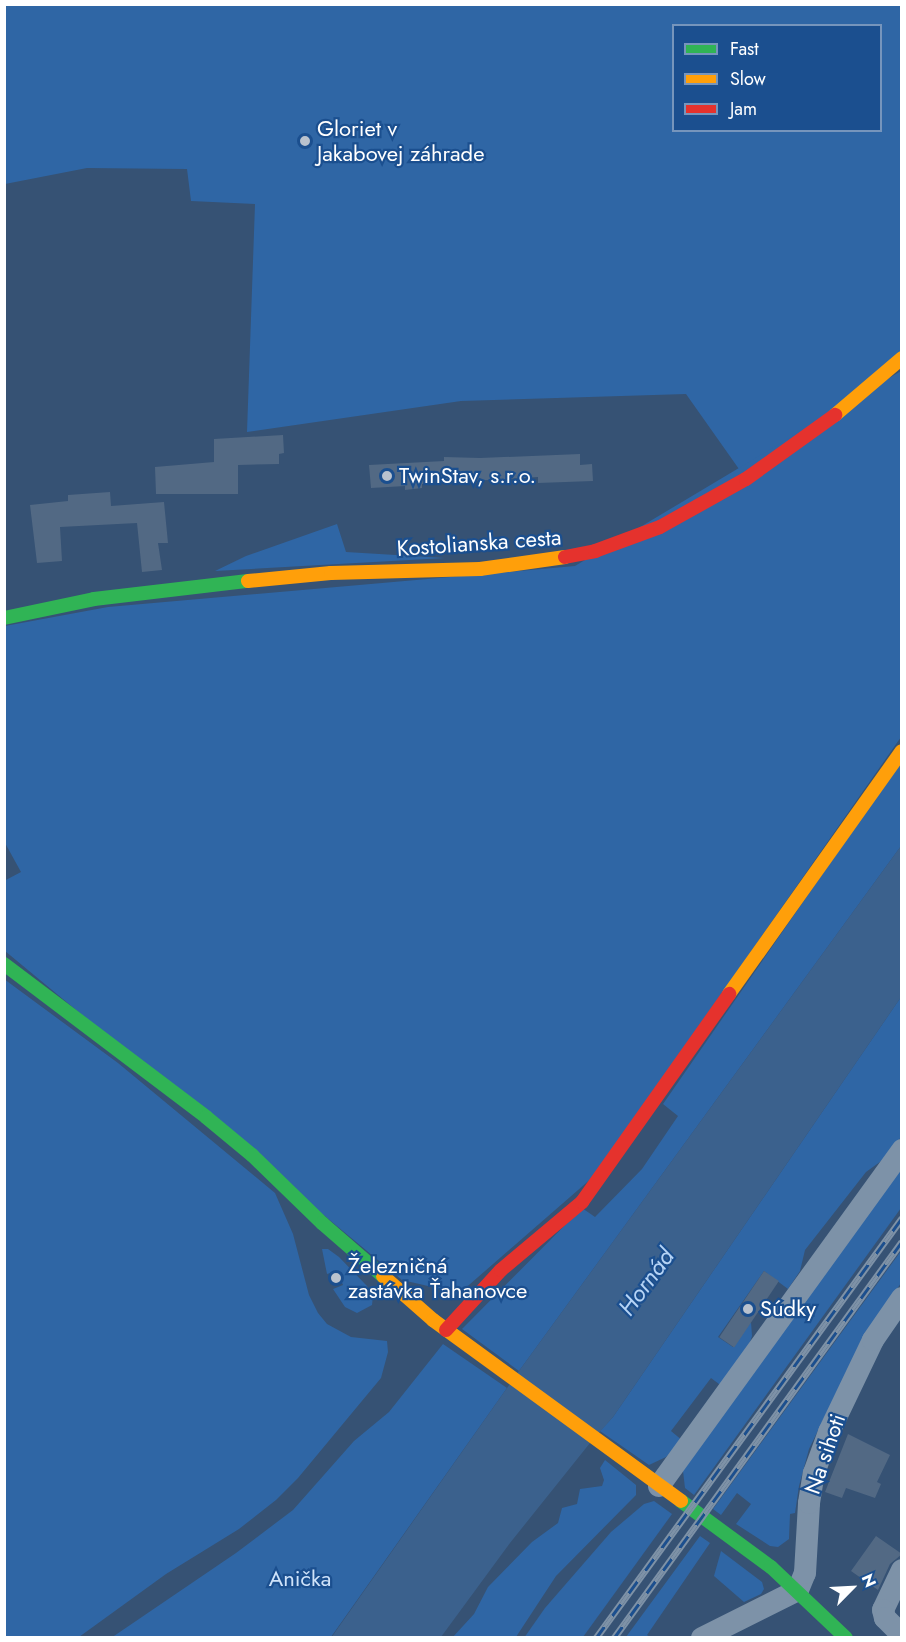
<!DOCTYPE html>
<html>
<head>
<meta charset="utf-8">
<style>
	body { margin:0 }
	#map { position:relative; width:906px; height:1642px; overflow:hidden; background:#365274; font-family:Jost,sans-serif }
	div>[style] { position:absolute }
	.green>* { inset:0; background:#2f66a5 }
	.water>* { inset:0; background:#3b618d }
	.building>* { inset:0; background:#526984; transform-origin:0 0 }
	.street>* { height:22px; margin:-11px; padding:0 11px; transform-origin:11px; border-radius:11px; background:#7d92a8 }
	.fast>* { height:14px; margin:-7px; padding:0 7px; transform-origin:7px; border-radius:7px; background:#30b455 }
	.slow>* { height:14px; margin:-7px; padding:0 7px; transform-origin:7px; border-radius:7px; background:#ff9f0a }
	.jam>* { height:14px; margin:-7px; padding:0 7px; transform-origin:7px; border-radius:7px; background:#e5322d }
	.rail>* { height:7px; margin-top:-3.5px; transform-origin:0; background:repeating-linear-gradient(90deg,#1b4f8f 0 14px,#7e92a7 0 28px); box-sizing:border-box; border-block:2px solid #7e92a7 }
	.dots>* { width:16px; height:16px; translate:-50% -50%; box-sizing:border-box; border:3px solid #1b4f8f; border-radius:50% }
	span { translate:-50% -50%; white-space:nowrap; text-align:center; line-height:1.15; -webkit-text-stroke:4.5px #1b4f8f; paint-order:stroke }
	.poi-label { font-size:22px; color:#fff }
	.left { translate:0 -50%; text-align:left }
	.street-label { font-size:22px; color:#fff }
	.park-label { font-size:22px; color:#cfe3fa }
	.water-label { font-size:24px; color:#b5d3f5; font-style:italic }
	.frame { position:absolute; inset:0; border:6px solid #fff; pointer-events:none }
	.legend { position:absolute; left:672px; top:24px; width:210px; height:108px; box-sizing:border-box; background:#1b4f8f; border:2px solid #7695bc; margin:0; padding:8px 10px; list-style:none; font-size:18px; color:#fff }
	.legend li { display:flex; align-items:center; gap:12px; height:30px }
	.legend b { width:30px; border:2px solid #7695bc }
	.north { position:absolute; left:822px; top:1558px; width:60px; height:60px; -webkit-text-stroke:4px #1b4f8f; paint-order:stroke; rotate:66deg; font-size:16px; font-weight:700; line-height:24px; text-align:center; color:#fff }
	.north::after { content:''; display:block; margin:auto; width:21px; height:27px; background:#fff; clip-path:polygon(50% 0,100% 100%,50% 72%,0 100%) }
</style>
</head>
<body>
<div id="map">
	<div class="green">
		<div style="clip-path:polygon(evenodd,4px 5px,901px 5px,901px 358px,746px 479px,686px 394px,461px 401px,247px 432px,255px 204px,191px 201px,187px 169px,87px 168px,5px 184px,4px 5px,674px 26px,880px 26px,880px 130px,674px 130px,674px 26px)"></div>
		<div style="clip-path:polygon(901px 371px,901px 737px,593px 1177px,454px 1298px,441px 1289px,402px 1280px,5px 951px,4px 881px,21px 872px,5px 843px,5px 626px,108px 607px,575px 566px)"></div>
		<div style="clip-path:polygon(337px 524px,346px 552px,445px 558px,215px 571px,246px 556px)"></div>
		<div style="clip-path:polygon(901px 761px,901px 846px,519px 1371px,462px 1329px,582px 1208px,595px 1217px,642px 1169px,678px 1116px,663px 1104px)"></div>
		<div style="clip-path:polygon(4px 979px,118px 1063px,275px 1193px,293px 1234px,309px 1295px,318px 1313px,327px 1324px,351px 1337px,387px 1341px,388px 1352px,381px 1378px,298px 1478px,276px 1500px,239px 1529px,166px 1574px,79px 1637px,5px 1637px)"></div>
		<div style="clip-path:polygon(901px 997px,901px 1137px,884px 1159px,866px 1172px,805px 1250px,800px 1271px,788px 1289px,764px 1271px,718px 1337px,733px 1347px,751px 1322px,752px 1336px,747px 1352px,723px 1387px,711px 1378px,671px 1431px,683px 1441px,666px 1457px,649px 1465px,600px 1431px,613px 1417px)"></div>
		<div style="clip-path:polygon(901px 1162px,901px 1208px,694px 1495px,685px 1488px,683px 1471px)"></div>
		<div style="clip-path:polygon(322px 1249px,328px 1249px,339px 1257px,367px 1286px,373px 1296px,372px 1305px,357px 1313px,345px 1307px,333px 1289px,343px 1285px,337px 1271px,327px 1274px)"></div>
		<div style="clip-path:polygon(901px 1251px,901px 1283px,859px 1346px,809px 1449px,799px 1486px,795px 1513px,790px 1514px,789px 1539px,778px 1547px,770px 1546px,736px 1524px,751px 1504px,737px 1493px,721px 1515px,713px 1509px)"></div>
		<div style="clip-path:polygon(443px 1344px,507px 1388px,331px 1637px,111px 1638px,236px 1553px,293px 1510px,354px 1441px,389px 1412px)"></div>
		<div style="clip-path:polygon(605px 1460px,636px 1485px,636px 1495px,556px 1576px,516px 1637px,452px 1638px,474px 1614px,488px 1587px,532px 1542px,558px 1523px,562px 1508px,577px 1504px,580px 1489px,602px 1486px,604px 1480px,600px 1468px)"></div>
		<div style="clip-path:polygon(654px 1501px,672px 1514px,583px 1637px,524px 1638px,545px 1608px,611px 1532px,644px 1504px)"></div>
		<div style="clip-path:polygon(700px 1536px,710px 1543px,647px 1635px,650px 1637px,626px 1637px)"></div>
		<div style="clip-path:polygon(721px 1551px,762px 1582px,764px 1589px,761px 1594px,744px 1602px,714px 1576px)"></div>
	</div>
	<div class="water">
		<div style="clip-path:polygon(901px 846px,901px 997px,613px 1417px,590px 1443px,510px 1543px,441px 1637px,331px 1638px,519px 1371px)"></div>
	</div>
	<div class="building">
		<div style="clip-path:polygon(283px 435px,284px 453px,279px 454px,279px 464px,238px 465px,238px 494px,156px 494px,155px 467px,214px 462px,214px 439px)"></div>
		<div style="clip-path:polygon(580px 454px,580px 465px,592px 464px,593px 481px,538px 483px,538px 477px,422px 484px,422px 488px,405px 490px,405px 486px,371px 488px,369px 465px,444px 461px,444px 457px,480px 458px)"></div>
		<div style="clip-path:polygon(110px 492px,111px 506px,164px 502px,168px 543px,158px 543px,162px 570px,142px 572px,137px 523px,60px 527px,62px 561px,37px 563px,30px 505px,68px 501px,68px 495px)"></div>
		<div style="left:764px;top:1271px;width:18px;height:80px;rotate:34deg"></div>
		<div style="clip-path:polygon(848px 1434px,890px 1455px,877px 1482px,881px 1484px,875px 1498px,846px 1488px,842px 1498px,825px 1492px)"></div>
		<div style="clip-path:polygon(876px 1536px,902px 1554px,890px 1564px,878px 1590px,851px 1571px)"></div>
	</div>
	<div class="street">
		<div style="left:659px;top:1486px;width:415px;rotate:-54.1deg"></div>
		<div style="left:902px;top:1570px;width:44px;rotate:115.4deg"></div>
		<div style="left:883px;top:1610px;width:8px;rotate:76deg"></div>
		<div style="left:885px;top:1618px;width:24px;rotate:45deg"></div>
		<div style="left:702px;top:1638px;width:107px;rotate:-26.6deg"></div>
		<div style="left:798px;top:1590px;width:18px;rotate:-68deg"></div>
		<div style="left:805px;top:1573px;width:70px;rotate:-86.7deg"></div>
		<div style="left:809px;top:1503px;width:30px;rotate:-81deg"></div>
		<div style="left:814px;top:1473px;width:44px;rotate:-69.9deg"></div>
		<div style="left:829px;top:1432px;width:102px;rotate:-64.4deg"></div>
		<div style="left:873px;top:1340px;width:51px;rotate:-55.4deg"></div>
	</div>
	<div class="fast">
		<div style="left:4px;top:618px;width:92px;rotate:-11.9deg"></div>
		<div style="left:94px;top:599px;width:155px;rotate:-6.7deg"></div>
		<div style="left:4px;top:964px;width:253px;rotate:37.1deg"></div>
		<div style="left:206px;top:1117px;width:60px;rotate:39.6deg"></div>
		<div style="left:252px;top:1155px;width:98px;rotate:44.2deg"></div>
		<div style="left:322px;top:1223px;width:81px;rotate:41deg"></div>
		<div style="left:681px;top:1501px;width:112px;rotate:36.3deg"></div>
		<div style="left:771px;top:1567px;width:103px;rotate:43.4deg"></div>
	</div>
	<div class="slow">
		<div style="left:835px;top:415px;width:88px;rotate:-40.4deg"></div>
		<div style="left:248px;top:581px;width:83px;rotate:-5.5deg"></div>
		<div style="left:331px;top:573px;width:149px;rotate:-1.5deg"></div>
		<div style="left:480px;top:569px;width:86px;rotate:-8deg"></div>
		<div style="left:729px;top:994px;width:298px;rotate:-54.6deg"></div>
		<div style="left:383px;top:1276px;width:67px;rotate:41.3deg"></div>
		<div style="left:433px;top:1320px;width:307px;rotate:36.1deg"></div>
	</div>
	<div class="jam">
		<div style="left:565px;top:557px;width:31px;rotate:-11deg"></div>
		<div style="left:595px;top:551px;width:69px;rotate:-20.3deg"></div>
		<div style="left:660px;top:527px;width:98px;rotate:-29.2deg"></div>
		<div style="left:746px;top:479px;width:110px;rotate:-35.7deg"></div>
		<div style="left:446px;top:1330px;width:81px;rotate:-47.5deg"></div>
		<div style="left:501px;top:1270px;width:106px;rotate:-40deg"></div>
		<div style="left:582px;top:1202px;width:255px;rotate:-54.7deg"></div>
	</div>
	<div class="rail">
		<div style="left:596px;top:1638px;width:520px;rotate:-53.92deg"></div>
		<div style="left:614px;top:1638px;width:490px;rotate:-54deg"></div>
	</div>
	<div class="dots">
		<div style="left:305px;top:141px;background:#b9c2ce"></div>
		<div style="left:387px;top:476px;background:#b9c2ce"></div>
		<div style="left:336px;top:1278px;background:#b9c2ce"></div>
		<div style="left:748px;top:1309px;background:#b9c2ce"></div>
	</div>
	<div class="poi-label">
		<span class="left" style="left:317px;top:141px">Gloriet v<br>Jakabovej záhrade</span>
		<span class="left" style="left:399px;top:476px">TwinStav, s.r.o.</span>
		<span class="left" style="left:348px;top:1278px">Železničná<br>zastávka Ťahanovce</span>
		<span class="left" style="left:760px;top:1309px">Súdky</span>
	</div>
	<div class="street-label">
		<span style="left:479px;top:543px;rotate:-4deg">Kostolianska cesta</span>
		<span style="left:825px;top:1454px;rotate:-71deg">Na sihoti</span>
	</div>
	<div class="park-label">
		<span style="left:300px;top:1579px">Anička</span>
	</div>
	<div class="water-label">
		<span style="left:646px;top:1282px;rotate:-54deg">Hornád</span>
	</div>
	<div class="frame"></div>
	<ul class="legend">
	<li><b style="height:8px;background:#30b455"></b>Fast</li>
	<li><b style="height:8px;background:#ff9f0a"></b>Slow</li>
	<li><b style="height:8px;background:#e5322d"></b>Jam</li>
	</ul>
	<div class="north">N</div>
</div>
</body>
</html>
